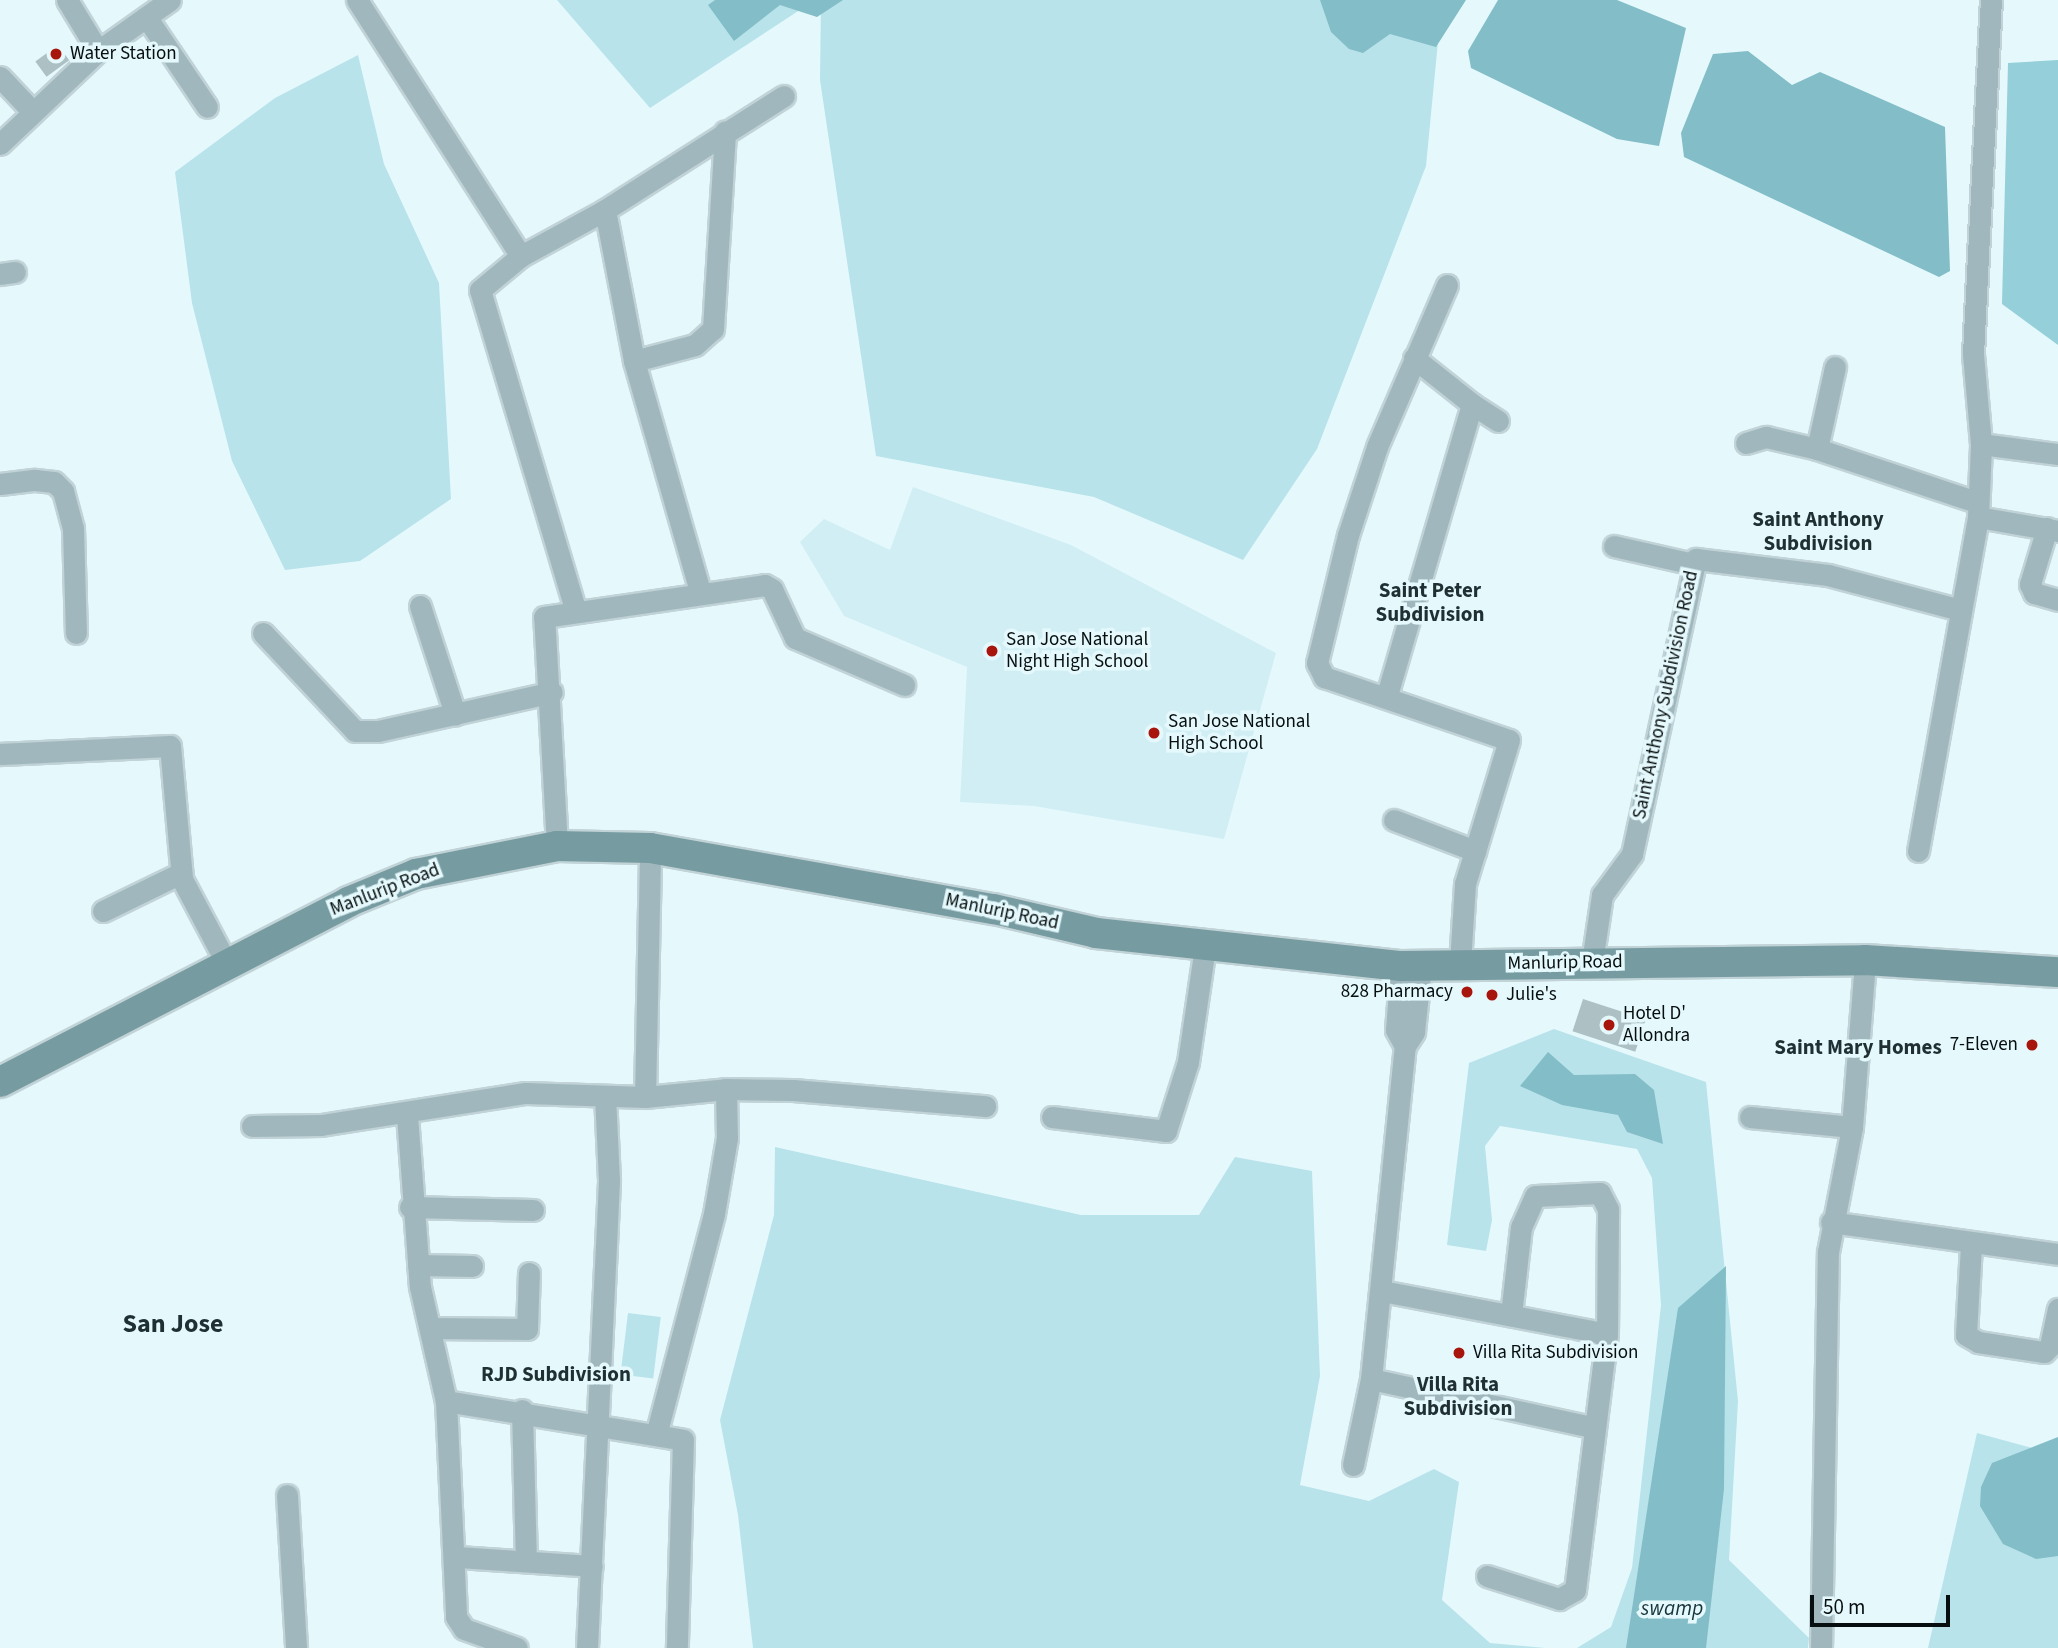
<!DOCTYPE html>
<html>
<head>
<meta charset="utf-8">
<style>
	body { margin:0 }
	#map { position:relative; width:2058px; height:1648px; overflow:hidden; background:#e5f9fd; font-family:"Source Sans 3",sans-serif }
	div>[style] { position:absolute }
	.built>* { inset:0; background:#d1eef4 }
	.green>* { inset:0; background:#b9e3ea; transform-origin:0 0 }
	.forest>* { inset:0; background:#95cfd9 }
	.water>* { inset:0; background:#83bdc7 }
	.building>* { inset:0; background:#adc1c4; transform-origin:0 0 }
	.roads { filter:drop-shadow(2px 0 #c1d3d7) drop-shadow(-2px 0 #c1d3d7) drop-shadow(0 2px #c1d3d7) drop-shadow(0 -2px #c1d3d7) }
	.minor>* { height:21px; margin:-10.5px; padding:0 10.5px; transform-origin:10.5px; border-radius:10.5px; background:#a0b8bd }
	.secondary>* { height:30px; margin:-15px; padding:0 15px; transform-origin:15px; border-radius:15px; background:#769ba1 }
	.dots>* { width:19px; height:19px; translate:-50% -50%; box-sizing:border-box; border:4px solid #e5f9fd; border-radius:50% }
	span { translate:-50% -50%; white-space:nowrap; text-align:center; line-height:1.15; -webkit-text-stroke:7px #e5f9fd; paint-order:stroke }
	.poi-label { font-size:19px; color:#070e0f }
	.left { translate:0 -50%; text-align:left }
	.right { translate:-100% -50%; text-align:right }
	.street-label { font-size:19px; color:#070e0f }
	.neighbourhood-label { font-size:21px; color:#1f2f32; font-weight:700 }
	.water-label { font-size:21px; color:#153338; font-style:italic }
	.district-label { font-size:26px; color:#1f2f32; font-weight:700 }
	.scale { position:absolute; left:1810px; top:1595px; width:140px; height:32px; box-sizing:border-box; border:4px solid #070e0f; border-top:0; padding-left:9px; font-size:21px; line-height:24px; white-space:nowrap; color:#070e0f; -webkit-text-stroke:5px #e5f9fd; paint-order:stroke }
</style>
</head>
<body>
<div id="map">
	<div class="built">
		<div style="clip-path:polygon(913px 487px,1071px 545px,1276px 653px,1224px 839px,1034px 806px,960px 802px,967px 667px,844px 616px,800px 542px,824px 519px,890px 550px)"></div>
	</div>
	<div class="green">
		<div style="clip-path:polygon(557px 0,815px 0,650px 108px)"></div>
		<div style="clip-path:polygon(821px 0,1442px 0,1426px 166px,1317px 449px,1243px 560px,1094px 497px,876px 456px,820px 80px)"></div>
		<div style="clip-path:polygon(358px 55px,384px 164px,439px 283px,451px 499px,360px 561px,285px 570px,232px 461px,192px 303px,175px 172px,275px 98px)"></div>
		<div style="clip-path:polygon(1554px 1029px,1706px 1082px,1738px 1401px,1729px 1560px,1809px 1638px,1808px 1648px,1577px 1648px,1611px 1627px,1632px 1568px,1661px 1305px,1652px 1178px,1637px 1149px,1500px 1126px,1485px 1146px,1492px 1220px,1486px 1251px,1447px 1245px,1469px 1063px)"></div>
		<div style="clip-path:polygon(775px 1147px,1081px 1215px,1199px 1215px,1235px 1157px,1312px 1171px,1320px 1376px,1300px 1485px,1369px 1501px,1434px 1469px,1459px 1482px,1442px 1600px,1490px 1643px,1545px 1648px,753px 1648px,738px 1515px,720px 1420px,774px 1215px)"></div>
		<div style="left:628px;top:1313px;width:33px;height:62px;rotate:7deg"></div>
		<div style="clip-path:polygon(1977px 1433px,2058px 1455px,2058px 1648px,1928px 1648px)"></div>
	</div>
	<div class="forest">
		<div style="clip-path:polygon(2058px 60px,2058px 345px,2002px 304px,2008px 63px)"></div>
	</div>
	<div class="water">
		<div style="clip-path:polygon(715px 0,843px 0,817px 17px,780px 5px,734px 41px,708px 5px)"></div>
		<div style="clip-path:polygon(1320px 0,1466px 0,1436px 47px,1390px 34px,1363px 53px,1349px 49px,1331px 32px)"></div>
		<div style="clip-path:polygon(1498px 0,1617px 0,1686px 28px,1659px 146px,1617px 139px,1471px 68px,1468px 51px)"></div>
		<div style="clip-path:polygon(1748px 51px,1792px 85px,1820px 72px,1945px 127px,1950px 271px,1939px 277px,1684px 157px,1681px 133px,1713px 54px)"></div>
		<div style="clip-path:polygon(1548px 1052px,1574px 1075px,1635px 1074px,1654px 1090px,1663px 1144px,1627px 1132px,1618px 1115px,1562px 1105px,1520px 1086px)"></div>
		<div style="clip-path:polygon(1726px 1266px,1724px 1489px,1706px 1648px,1626px 1648px,1678px 1308px)"></div>
		<div style="clip-path:polygon(2058px 1437px,2058px 1556px,2036px 1559px,2003px 1544px,1980px 1506px,1981px 1487px,1992px 1463px)"></div>
	</div>
	<div class="building">
		<div style="left:58px;top:45px;width:19px;height:28px;rotate:54deg"></div>
		<div style="left:1583px;top:999px;width:66px;height:34px;rotate:18deg"></div>
	</div>
	<div class="roads">
		<div class="minor">
			<div style="left:67px;top:0;width:60px;rotate:58.7deg"></div>
			<div style="left:357px;top:0;width:304px;rotate:57.4deg"></div>
			<div style="left:147px;top:18px;width:107px;rotate:56deg"></div>
			<div style="left:0;top:77px;width:48px;rotate:46.7deg"></div>
			<div style="left:0;top:144px;width:135px;rotate:-43.5deg"></div>
			<div style="left:98px;top:51px;width:88px;rotate:-35.3deg"></div>
			<div style="left:605px;top:210px;width:212px;rotate:-32.5deg"></div>
			<div style="left:0;top:274px;width:15px;rotate:-8deg"></div>
			<div style="left:1447px;top:285px;width:176px;rotate:113.4deg"></div>
			<div style="left:1377px;top:447px;width:93px;rotate:108.2deg"></div>
			<div style="left:1348px;top:535px;width:132px;rotate:103.6deg"></div>
			<div style="left:1317px;top:663px;width:16px;rotate:63deg"></div>
			<div style="left:1324px;top:677px;width:195px;rotate:18.8deg"></div>
			<div style="left:1509px;top:740px;width:151px;rotate:107deg"></div>
			<div style="left:1465px;top:884px;width:80px;rotate:93.6deg"></div>
			<div style="left:634px;top:361px;width:63px;rotate:-14.7deg"></div>
			<div style="left:695px;top:345px;width:24px;rotate:-42deg"></div>
			<div style="left:713px;top:329px;width:198px;rotate:-86.5deg"></div>
			<div style="left:1835px;top:367px;width:84px;rotate:102.4deg"></div>
			<div style="left:1817px;top:449px;width:168px;rotate:18.4deg"></div>
			<div style="left:1472px;top:404px;width:31px;rotate:33deg"></div>
			<div style="left:1746px;top:443px;width:21px;rotate:-17deg"></div>
			<div style="left:1766px;top:437px;width:52px;rotate:13.2deg"></div>
			<div style="left:1981px;top:444px;width:78px;rotate:7.4deg"></div>
			<div style="left:0;top:484px;width:35px;rotate:-7deg"></div>
			<div style="left:35px;top:480px;width:19px;rotate:6deg"></div>
			<div style="left:54px;top:482px;width:13px;rotate:45deg"></div>
			<div style="left:63px;top:491px;width:38px;rotate:75deg"></div>
			<div style="left:73px;top:528px;width:105px;rotate:88.4deg"></div>
			<div style="left:1978px;top:517px;width:81px;rotate:9.9deg"></div>
			<div style="left:2047px;top:528px;width:59px;rotate:106.9deg"></div>
			<div style="left:2030px;top:584px;width:10px;rotate:66deg"></div>
			<div style="left:2034px;top:593px;width:25px;rotate:16deg"></div>
			<div style="left:1614px;top:546px;width:81px;rotate:12.8deg"></div>
			<div style="left:420px;top:606px;width:114px;rotate:72deg"></div>
			<div style="left:576px;top:612px;width:336px;rotate:-106.6deg"></div>
			<div style="left:480px;top:290px;width:53px;rotate:-39.7deg"></div>
			<div style="left:521px;top:256px;width:96px;rotate:-28.7deg"></div>
			<div style="left:605px;top:210px;width:154px;rotate:79.1deg"></div>
			<div style="left:634px;top:361px;width:239px;rotate:74deg"></div>
			<div style="left:263px;top:633px;width:134px;rotate:46.8deg"></div>
			<div style="left:355px;top:731px;width:23px"></div>
			<div style="left:378px;top:731px;width:178px;rotate:-12.6deg"></div>
			<div style="left:1387px;top:695px;width:303px;rotate:-73.7deg"></div>
			<div style="left:1472px;top:404px;width:74px;rotate:-141.6deg"></div>
			<div style="left:0;top:754px;width:170px;rotate:-2.7deg"></div>
			<div style="left:170px;top:746px;width:134px;rotate:84.8deg"></div>
			<div style="left:182px;top:879px;width:96px;rotate:62.1deg"></div>
			<div style="left:1394px;top:820px;width:87px;rotate:20.9deg"></div>
			<div style="left:557px;top:846px;width:229px;rotate:-93.2deg"></div>
			<div style="left:544px;top:617px;width:223px;rotate:-8.2deg"></div>
			<div style="left:765px;top:585px;width:8px;rotate:30deg"></div>
			<div style="left:772px;top:589px;width:54px;rotate:64.9deg"></div>
			<div style="left:795px;top:638px;width:119px;rotate:23.3deg"></div>
			<div style="left:1918px;top:851px;width:339px;rotate:-79.8deg"></div>
			<div style="left:1978px;top:517px;width:73px;rotate:-87.6deg"></div>
			<div style="left:1981px;top:444px;width:90px;rotate:-95.1deg"></div>
			<div style="left:1973px;top:354px;width:354px;rotate:-87.1deg"></div>
			<div style="left:103px;top:911px;width:87px;rotate:-26deg"></div>
			<div style="left:1592px;top:962px;width:68px;rotate:-81.5deg"></div>
			<div style="left:1602px;top:895px;width:51px;rotate:-53.8deg"></div>
			<div style="left:1632px;top:854px;width:302px;rotate:-77.8deg"></div>
			<div style="left:1696px;top:559px;width:133px;rotate:6.9deg"></div>
			<div style="left:1828px;top:575px;width:133px;rotate:14.8deg"></div>
			<div style="left:1401px;top:966px;width:64px;rotate:94.5deg"></div>
			<div style="left:1396px;top:1030px;width:18px;rotate:61deg"></div>
			<div style="left:645px;top:1097px;width:249px;rotate:-88.8deg"></div>
			<div style="left:407px;top:1115px;width:172px;rotate:85.7deg"></div>
			<div style="left:420px;top:1287px;width:117px;rotate:77.2deg"></div>
			<div style="left:446px;top:1401px;width:216px;rotate:87.3deg"></div>
			<div style="left:456px;top:1617px;width:14px;rotate:56deg"></div>
			<div style="left:464px;top:1629px;width:56px;rotate:19.7deg"></div>
			<div style="left:1052px;top:1117px;width:115px;rotate:7deg"></div>
			<div style="left:1166px;top:1131px;width:72px;rotate:-72.3deg"></div>
			<div style="left:1188px;top:1062px;width:116px;rotate:-81.6deg"></div>
			<div style="left:1750px;top:1117px;width:102px;rotate:5.6deg"></div>
			<div style="left:252px;top:1126px;width:69px;rotate:-0.8deg"></div>
			<div style="left:321px;top:1125px;width:207px;rotate:-8.9deg"></div>
			<div style="left:526px;top:1093px;width:119px;rotate:1.9deg"></div>
			<div style="left:645px;top:1097px;width:81px;rotate:-5.6deg"></div>
			<div style="left:726px;top:1089px;width:67px;rotate:0.9deg"></div>
			<div style="left:793px;top:1090px;width:193px;rotate:4.8deg"></div>
			<div style="left:410px;top:1207px;width:123px;rotate:1.4deg"></div>
			<div style="left:1831px;top:1222px;width:229px;rotate:8deg"></div>
			<div style="left:1971px;top:1245px;width:90px;rotate:93.2deg"></div>
			<div style="left:1966px;top:1335px;width:14px;rotate:30deg"></div>
			<div style="left:1978px;top:1342px;width:67px;rotate:8.6deg"></div>
			<div style="left:2044px;top:1352px;width:8px;rotate:-45deg"></div>
			<div style="left:2050px;top:1346px;width:38px;rotate:-78deg"></div>
			<div style="left:418px;top:1265px;width:54px;rotate:1.1deg"></div>
			<div style="left:1382px;top:1291px;width:229px;rotate:10.8deg"></div>
			<div style="left:430px;top:1328px;width:97px;rotate:0.6deg"></div>
			<div style="left:527px;top:1329px;width:56px;rotate:-88deg"></div>
			<div style="left:1371px;top:1379px;width:229px;rotate:12.3deg"></div>
			<div style="left:446px;top:1401px;width:240px;rotate:9.3deg"></div>
			<div style="left:683px;top:1440px;width:208px;rotate:91.7deg"></div>
			<div style="left:522px;top:1410px;width:148px;rotate:88.5deg"></div>
			<div style="left:656px;top:1435px;width:228px;rotate:-75.3deg"></div>
			<div style="left:714px;top:1214px;width:77px;rotate:-80.3deg"></div>
			<div style="left:727px;top:1138px;width:49px;rotate:-91.2deg"></div>
			<div style="left:1353px;top:1465px;width:88px;rotate:-78.2deg"></div>
			<div style="left:1371px;top:1379px;width:335px;rotate:-84.2deg"></div>
			<div style="left:1405px;top:1046px;width:17px;rotate:-57deg"></div>
			<div style="left:1414px;top:1032px;width:67px;rotate:-84deg"></div>
			<div style="left:287px;top:1495px;width:153px;rotate:86.6deg"></div>
			<div style="left:457px;top:1557px;width:135px;rotate:3.8deg"></div>
			<div style="left:1487px;top:1576px;width:76px;rotate:17.7deg"></div>
			<div style="left:1559px;top:1599px;width:18px;rotate:-29deg"></div>
			<div style="left:1575px;top:1590px;width:258px;rotate:-82.9deg"></div>
			<div style="left:1607px;top:1334px;width:125px;rotate:-89.5deg"></div>
			<div style="left:1608px;top:1209px;width:18px;rotate:-117deg"></div>
			<div style="left:1600px;top:1193px;width:65px;rotate:177.4deg"></div>
			<div style="left:1535px;top:1196px;width:34px;rotate:114deg"></div>
			<div style="left:1521px;top:1227px;width:89px;rotate:96.5deg"></div>
			<div style="left:587px;top:1648px;width:469px;rotate:-87.3deg"></div>
			<div style="left:609px;top:1180px;width:84px;rotate:-92.7deg"></div>
			<div style="left:1821px;top:1648px;width:396px;rotate:-89deg"></div>
			<div style="left:1828px;top:1252px;width:127px;rotate:-79.1deg"></div>
			<div style="left:1852px;top:1127px;width:168px;rotate:-85.5deg"></div>
		</div>
		<div class="secondary">
			<div style="left:0;top:1082px;width:392px;rotate:-27.3deg"></div>
			<div style="left:348px;top:902px;width:74px;rotate:-22.4deg"></div>
			<div style="left:416px;top:874px;width:144px;rotate:-11.2deg"></div>
			<div style="left:557px;top:846px;width:93px;rotate:1.2deg"></div>
			<div style="left:650px;top:848px;width:349px;rotate:10.1deg"></div>
			<div style="left:994px;top:909px;width:105px;rotate:13.2deg"></div>
			<div style="left:1096px;top:933px;width:307px;rotate:6.2deg"></div>
			<div style="left:1401px;top:966px;width:464px;rotate:-0.7deg"></div>
			<div style="left:1865px;top:960px;width:193px;rotate:3.6deg"></div>
		</div>
	</div>
	<div class="dots">
		<div style="left:56px;top:54px;background:#a8150c"></div>
		<div style="left:992px;top:651px;background:#a8150c"></div>
		<div style="left:1154px;top:733px;background:#a8150c"></div>
		<div style="left:1467px;top:992px;background:#a8150c"></div>
		<div style="left:1492px;top:995px;background:#a8150c"></div>
		<div style="left:1609px;top:1025px;background:#a8150c"></div>
		<div style="left:2032px;top:1045px;background:#a8150c"></div>
		<div style="left:1459px;top:1353px;background:#a8150c"></div>
	</div>
	<div class="poi-label">
		<span class="left" style="left:70px;top:54px">Water Station</span>
		<span class="left" style="left:1006px;top:651px">San Jose National<br>Night High School</span>
		<span class="left" style="left:1168px;top:733px">San Jose National<br>High School</span>
		<span class="right" style="left:1453px;top:992px">828 Pharmacy</span>
		<span class="left" style="left:1506px;top:995px">Julie's</span>
		<span class="left" style="left:1623px;top:1025px">Hotel D'<br>Allondra</span>
		<span class="right" style="left:2018px;top:1045px">7-Eleven</span>
		<span class="left" style="left:1473px;top:1353px">Villa Rita Subdivision</span>
	</div>
	<div class="street-label">
		<span style="left:1666px;top:695px;rotate:-78deg">Saint Anthony Subdivision Road</span>
		<span style="left:385px;top:890px;rotate:-21deg">Manlurip Road</span>
		<span style="left:1002px;top:912px;rotate:12deg">Manlurip Road</span>
		<span style="left:1565px;top:963px;rotate:-1deg">Manlurip Road</span>
	</div>
	<div class="neighbourhood-label">
		<span style="left:1818px;top:531px">Saint Anthony<br>Subdivision</span>
		<span style="left:1430px;top:602px">Saint Peter<br>Subdivision</span>
		<span style="left:1858px;top:1047px">Saint Mary Homes</span>
		<span style="left:556px;top:1374px">RJD Subdivision</span>
		<span style="left:1458px;top:1396px">Villa Rita<br>Subdivision</span>
	</div>
	<div class="water-label">
		<span style="left:1672px;top:1608px">swamp</span>
	</div>
	<div class="district-label">
		<span style="left:173px;top:1324px">San Jose</span>
	</div>
	<div class="scale">50 m</div>
</div>
</body>
</html>
